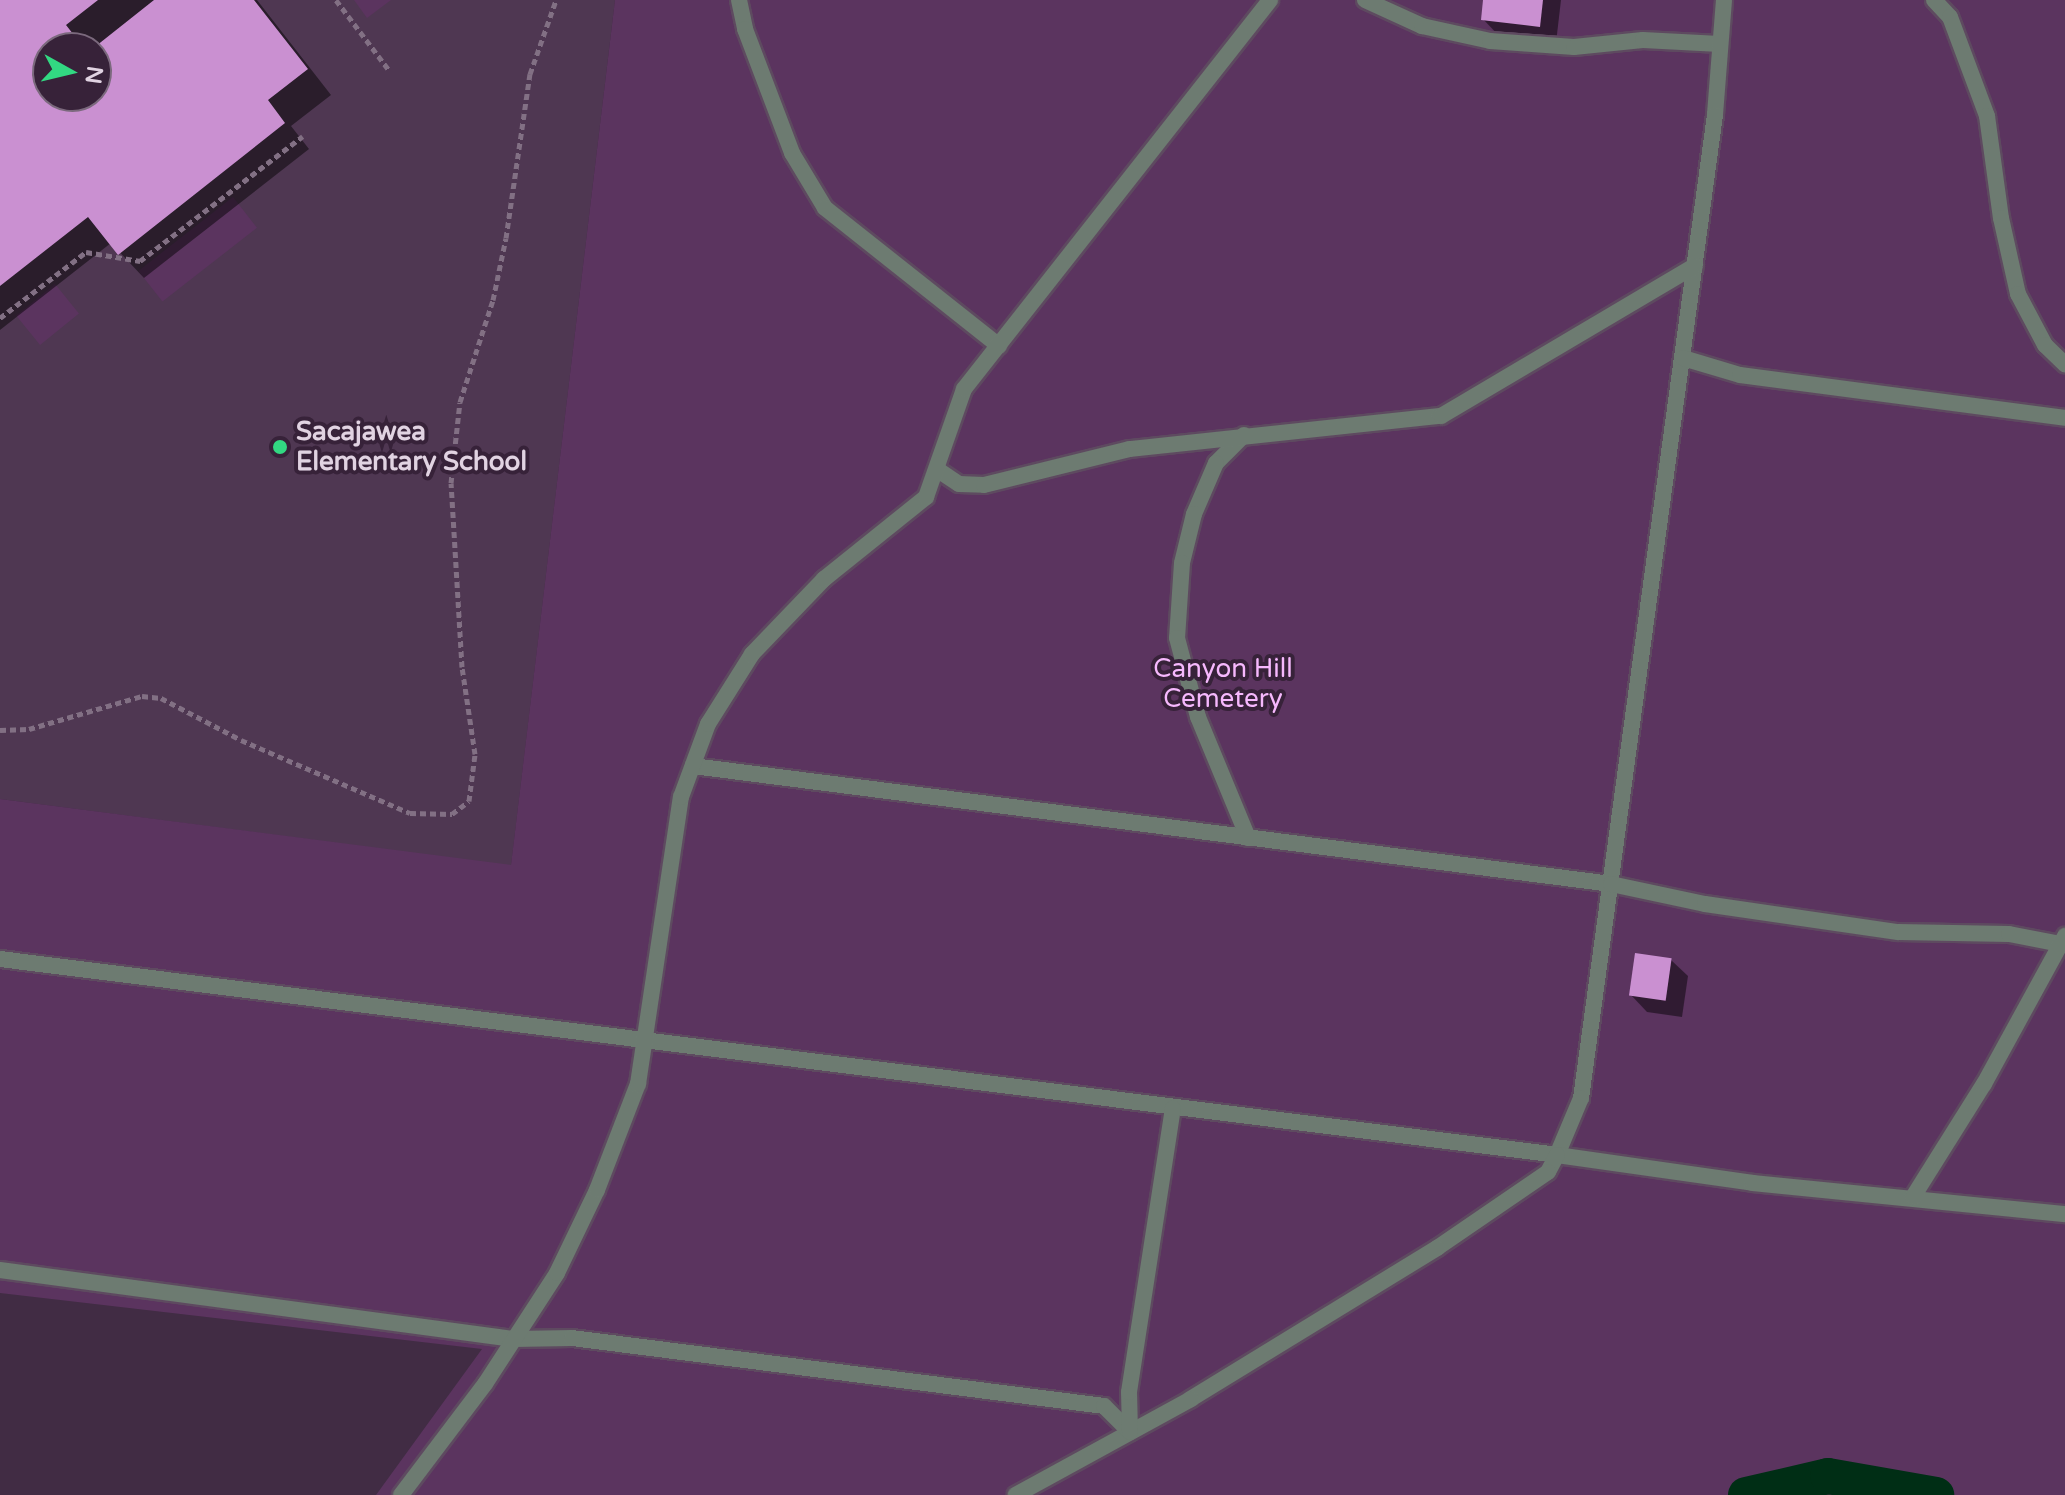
<!DOCTYPE html>
<html>
<head>
<meta charset="utf-8">
<style>
	body { margin:0 }
	#map { position:relative; width:2065px; height:1495px; overflow:hidden; background:#412c44; font-family:"Varela Round",sans-serif }
	div>[style] { position:absolute }
	.built>* { inset:0; background:#4f3752 }
	.green>* { inset:0; background:#5b345f; transform-origin:0 0 }
	.shadow>* { inset:0; background:#0007 }
	.canal>* { height:36px; margin:-18px; padding:0 18px; transform-origin:18px; border-radius:18px; background:#002e15 }
	.building>* { inset:0; background:#ca90d1; transform-origin:0 0 }
	.path>* { height:5px; margin-top:-2.5px; transform-origin:0; background:repeating-linear-gradient(90deg,#827084 0 6px,transparent 0 10px) }
	.roads { filter:drop-shadow(2px 0 #5e4a60) drop-shadow(-2px 0 #5e4a60) drop-shadow(0 2px #5e4a60) drop-shadow(0 -2px #5e4a60) }
	.service>* { height:16px; margin:-8px; padding:0 8px; transform-origin:8px; border-radius:8px; background:#6d7b71 }
	.dots>* { width:22px; height:22px; translate:-50% -50%; box-sizing:border-box; border:4px solid #372239; border-radius:50% }
	span { translate:-50% -50%; white-space:nowrap; text-align:center; line-height:1.15; -webkit-text-stroke:8px #372239; paint-order:stroke }
	.poi-label { font-size:26px; color:#e1d3e2; font-weight:700 }
	.left { translate:0 -50%; text-align:left }
	.park-label { font-size:26px; color:#f6b8fd }
	.north { position:absolute; left:32px; top:32px; width:80px; height:80px; box-sizing:border-box; background:#372239; border:2px solid #7b697d; border-radius:50%; rotate:98deg; font-size:22px; font-weight:700; line-height:32px; text-align:center; color:#e1d3e2 }
	.north::after { content:''; display:block; margin:auto; width:28px; height:36px; background:#32d882; clip-path:polygon(50% 0,100% 100%,50% 72%,0 100%) }
</style>
</head>
<body>
<div id="map">
	<div class="built">
		<div style="clip-path:polygon(evenodd,0 0,615px 0,511px 866px,0 799px,0 0,48px 48px,96px 48px,96px 96px,48px 96px,48px 48px)"></div>
	</div>
	<div class="green">
		<div style="clip-path:polygon(354px 0,391px 0,367px 18px)"></div>
		<div style="clip-path:polygon(615px 0,2065px 0,2065px 1495px,376px 1495px,482px 1349px,0 1293px,0 799px,511px 865px)"></div>
		<div style="left:233px;top:197px;width:39px;height:120px;rotate:52deg"></div>
		<div style="left:55px;top:284px;width:38px;height:50px;rotate:51deg"></div>
	</div>
	<div class="shadow">
		<div style="clip-path:polygon(evenodd,0 0,257px 0,331px 95px,291px 126px,309px 149px,144px 278px,111px 243px,0 330px,0 0,48px 48px,96px 48px,96px 96px,48px 96px,48px 48px)"></div>
		<div style="clip-path:polygon(1485px 0,1561px 0,1556px 43px,1499px 36px,1483px 19px)"></div>
		<div style="clip-path:polygon(1671px 960px,1688px 976px,1682px 1017px,1647px 1012px,1631px 995px)"></div>
	</div>
	<div class="canal">
		<div style="left:1746px;top:1495px;width:84px;rotate:-13deg"></div>
		<div style="left:1828px;top:1476px;width:110px;rotate:10deg"></div>
	</div>
	<div class="building">
		<div style="clip-path:polygon(0 0,98px 0,66px 25px,84px 48px,48px 48px,48px 96px,96px 96px,96px 46px,154px 0,254px 0,308px 69px,268px 100px,285px 123px,118px 255px,88px 217px,0 286px)"></div>
		<div style="clip-path:polygon(1483px 0,1543px 0,1540px 27px,1481px 20px)"></div>
		<div style="left:1635px;top:953px;width:37px;height:43px;rotate:8deg"></div>
	</div>
	<div class="path">
		<div style="left:336px;top:0;width:88px;rotate:52.9deg"></div>
		<div style="left:0;top:318px;width:108px;rotate:-37.5deg"></div>
		<div style="left:86px;top:252px;width:55px;rotate:9.5deg"></div>
		<div style="left:140px;top:261px;width:205px;rotate:-37.5deg"></div>
		<div style="left:0;top:730px;width:29px;rotate:-2deg"></div>
		<div style="left:29px;top:729px;width:118px;rotate:-16.3deg"></div>
		<div style="left:142px;top:696px;width:19px;rotate:6deg"></div>
		<div style="left:161px;top:698px;width:90px;rotate:27.7deg"></div>
		<div style="left:241px;top:740px;width:184px;rotate:23.4deg"></div>
		<div style="left:410px;top:813px;width:42px;rotate:1.4deg"></div>
		<div style="left:452px;top:814px;width:21px;rotate:-37deg"></div>
		<div style="left:469px;top:801px;width:47px;rotate:-82.7deg"></div>
		<div style="left:475px;top:754px;width:88px;rotate:-98.5deg"></div>
		<div style="left:462px;top:667px;width:184px;rotate:-93.4deg"></div>
		<div style="left:451px;top:483px;width:81px;rotate:-83.7deg"></div>
		<div style="left:460px;top:402px;width:107px;rotate:-72.1deg"></div>
		<div style="left:493px;top:300px;width:63px;rotate:-78.2deg"></div>
		<div style="left:506px;top:238px;width:166px;rotate:-81.7deg"></div>
		<div style="left:530px;top:74px;width:78px;rotate:-70.6deg"></div>
	</div>
	<div class="roads">
		<div class="service">
			<div style="left:739px;top:0;width:30px;rotate:78deg"></div>
			<div style="left:745px;top:29px;width:133px;rotate:69.2deg"></div>
			<div style="left:792px;top:153px;width:64px;rotate:59deg"></div>
			<div style="left:825px;top:208px;width:222px;rotate:38.4deg"></div>
			<div style="left:1365px;top:0;width:63px;rotate:24.5deg"></div>
			<div style="left:1422px;top:26px;width:70px;rotate:12.4deg"></div>
			<div style="left:1490px;top:41px;width:84px;rotate:4.1deg"></div>
			<div style="left:1574px;top:47px;width:69px;rotate:-5.8deg"></div>
			<div style="left:1643px;top:40px;width:77px;rotate:3deg"></div>
			<div style="left:1724px;top:0;width:115px;rotate:94.5deg"></div>
			<div style="left:1715px;top:115px;width:992px;rotate:97.76deg"></div>
			<div style="left:1581px;top:1098px;width:62px;rotate:112.8deg"></div>
			<div style="left:1557px;top:1155px;width:198px;rotate:8.1deg"></div>
			<div style="left:1753px;top:1183px;width:314px;rotate:5.7deg"></div>
			<div style="left:1934px;top:0;width:23px;rotate:47deg"></div>
			<div style="left:1950px;top:17px;width:106px;rotate:69.5deg"></div>
			<div style="left:1987px;top:116px;width:103px;rotate:82.2deg"></div>
			<div style="left:2001px;top:218px;width:78px;rotate:77.4deg"></div>
			<div style="left:2018px;top:294px;width:58px;rotate:62.1deg"></div>
			<div style="left:2045px;top:345px;width:28px;rotate:44deg"></div>
			<div style="left:1683px;top:358px;width:59px;rotate:16.6deg"></div>
			<div style="left:1740px;top:375px;width:328px;rotate:7.5deg"></div>
			<div style="left:1244px;top:435px;width:40px;rotate:135deg"></div>
			<div style="left:1216px;top:463px;width:56px;rotate:113.3deg"></div>
			<div style="left:1194px;top:514px;width:50px;rotate:103.8deg"></div>
			<div style="left:1182px;top:563px;width:75px;rotate:93.8deg"></div>
			<div style="left:1177px;top:638px;width:82px;rotate:75.1deg"></div>
			<div style="left:1198px;top:717px;width:131px;rotate:67.5deg"></div>
			<div style="left:938px;top:470px;width:25px;rotate:34deg"></div>
			<div style="left:959px;top:484px;width:25px;rotate:2deg"></div>
			<div style="left:984px;top:485px;width:150px;rotate:-13.9deg"></div>
			<div style="left:1130px;top:449px;width:313px;rotate:-6.1deg"></div>
			<div style="left:1441px;top:416px;width:295px;rotate:-30.6deg"></div>
			<div style="left:693px;top:766px;width:926px;rotate:7.32deg"></div>
			<div style="left:1611px;top:884px;width:96px;rotate:12deg"></div>
			<div style="left:1705px;top:904px;width:195px;rotate:8.3deg"></div>
			<div style="left:1898px;top:932px;width:111px;rotate:1deg"></div>
			<div style="left:2009px;top:934px;width:57px;rotate:11.1deg"></div>
			<div style="left:0;top:959px;width:1569px;rotate:7.17deg"></div>
			<div style="left:1557px;top:1155px;width:19px;rotate:118deg"></div>
			<div style="left:1548px;top:1172px;width:135px;rotate:145.6deg"></div>
			<div style="left:1437px;top:1248px;width:289px;rotate:148.5deg"></div>
			<div style="left:1191px;top:1399px;width:200px;rotate:151.3deg"></div>
			<div style="left:1913px;top:1197px;width:133px;rotate:-57.9deg"></div>
			<div style="left:1984px;top:1084px;width:169px;rotate:-61.3deg"></div>
			<div style="left:0;top:1270px;width:519px;rotate:7.65deg"></div>
			<div style="left:514px;top:1339px;width:58px;rotate:-1deg"></div>
			<div style="left:572px;top:1338px;width:536px;rotate:7.28deg"></div>
			<div style="left:1104px;top:1406px;width:37px;rotate:45deg"></div>
			<div style="left:1130px;top:1432px;width:40px;rotate:-91.4deg"></div>
			<div style="left:1129px;top:1392px;width:287px;rotate:-81.2deg"></div>
			<div style="left:401px;top:1495px;width:139px;rotate:-52.9deg"></div>
			<div style="left:485px;top:1384px;width:132px;rotate:-57deg"></div>
			<div style="left:557px;top:1273px;width:92px;rotate:-64.3deg"></div>
			<div style="left:597px;top:1190px;width:114px;rotate:-68.9deg"></div>
			<div style="left:638px;top:1084px;width:290px;rotate:-81.5deg"></div>
			<div style="left:681px;top:797px;width:78px;rotate:-69.7deg"></div>
			<div style="left:708px;top:724px;width:83px;rotate:-57.8deg"></div>
			<div style="left:752px;top:654px;width:104px;rotate:-46.2deg"></div>
			<div style="left:824px;top:579px;width:131px;rotate:-38.8deg"></div>
			<div style="left:926px;top:497px;width:114px;rotate:-70.6deg"></div>
			<div style="left:964px;top:389px;width:495px;rotate:-51.8deg"></div>
		</div>
	</div>
	<div class="dots">
		<div style="left:280px;top:447px;background:#32d882"></div>
	</div>
	<div class="poi-label">
		<span class="left" style="left:296px;top:447px">Sacajawea<br>Elementary School</span>
	</div>
	<div class="park-label">
		<span style="left:1223px;top:684px">Canyon Hill<br>Cemetery</span>
	</div>
	<div class="north">N</div>
</div>
</body>
</html>
